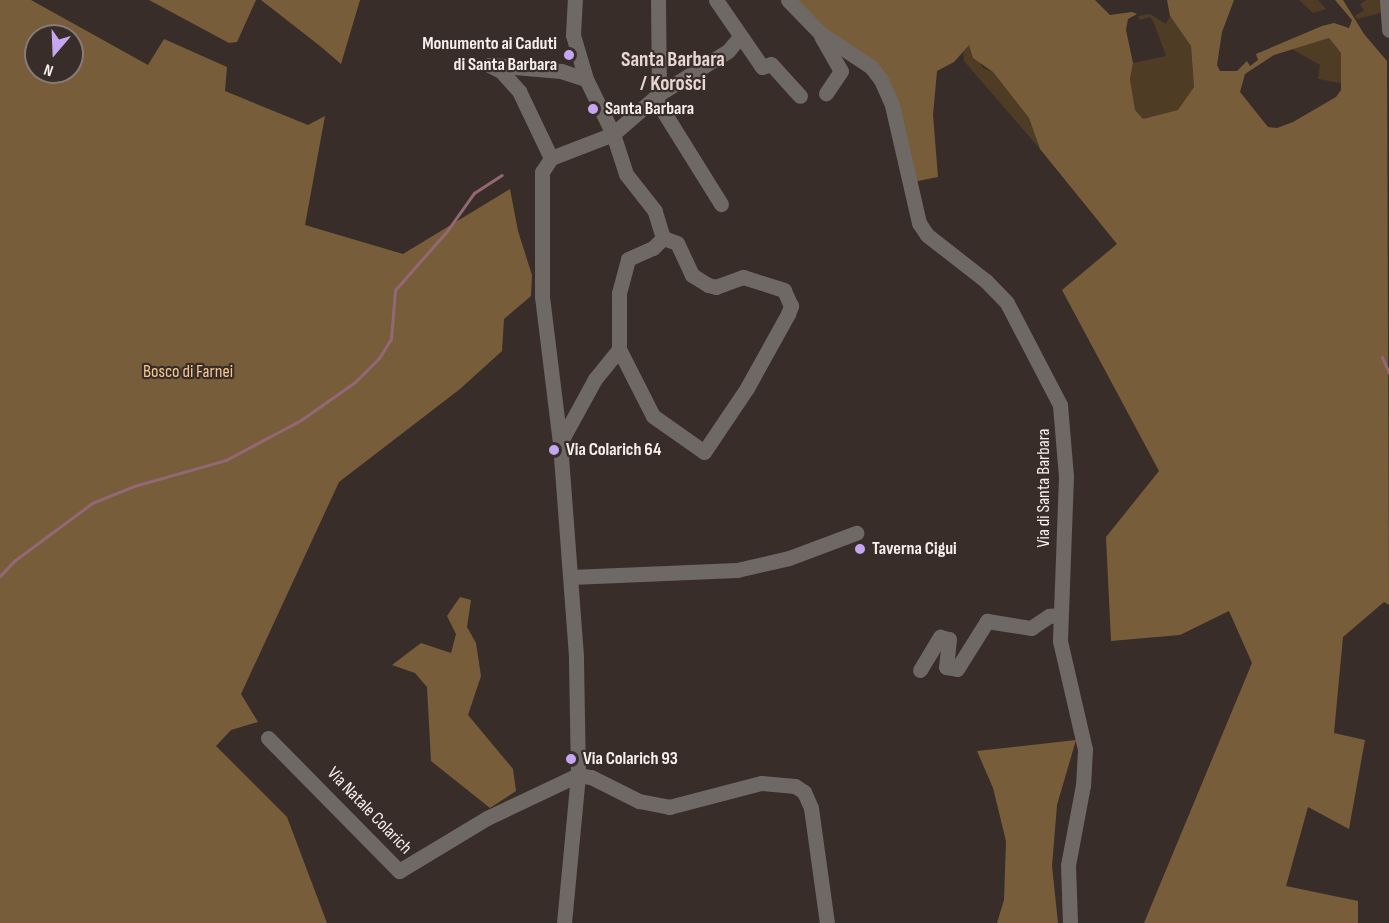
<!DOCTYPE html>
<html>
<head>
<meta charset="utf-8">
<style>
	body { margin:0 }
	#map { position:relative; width:1389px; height:923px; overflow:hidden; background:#392d2a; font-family:"Sofia Sans Condensed",sans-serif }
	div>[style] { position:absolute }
	.green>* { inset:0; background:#4e3c24 }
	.forest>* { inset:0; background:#785d3a }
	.stream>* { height:3px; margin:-1.5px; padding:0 1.5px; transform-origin:1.5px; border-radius:1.5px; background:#946775 }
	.minor>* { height:15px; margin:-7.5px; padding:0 7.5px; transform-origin:7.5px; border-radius:7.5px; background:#6e6965 }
	.dots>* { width:16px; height:16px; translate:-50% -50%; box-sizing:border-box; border:3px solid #392d2a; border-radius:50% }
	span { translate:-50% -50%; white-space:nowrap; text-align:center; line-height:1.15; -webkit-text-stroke:4.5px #392d2a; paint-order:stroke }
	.poi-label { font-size:18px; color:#f7efec; font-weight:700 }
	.right { translate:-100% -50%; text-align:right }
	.left { translate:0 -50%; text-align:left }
	.park-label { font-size:18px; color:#f6c88e }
	.street-label { font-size:18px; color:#f7efec }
	.quarter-label { font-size:21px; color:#e7d7d2; font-weight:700 }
	.north { position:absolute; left:24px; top:24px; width:60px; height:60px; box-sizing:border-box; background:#392d2a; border:2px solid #857b78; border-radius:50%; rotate:199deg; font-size:16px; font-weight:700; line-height:24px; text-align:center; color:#f7efec }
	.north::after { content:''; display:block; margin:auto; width:21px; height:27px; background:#c5a7f1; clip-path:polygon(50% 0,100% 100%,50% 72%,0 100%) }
</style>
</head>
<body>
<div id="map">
	<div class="green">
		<div style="clip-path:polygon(1299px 0,1318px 0,1326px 9px,1313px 13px)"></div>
		<div style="clip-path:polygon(1366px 0,1382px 0,1384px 12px,1357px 19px,1355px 16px,1364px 10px,1360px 4px)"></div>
		<div style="clip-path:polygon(1150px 14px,1166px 24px,1170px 16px,1191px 46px,1194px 87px,1178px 111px,1143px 119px,1135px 110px,1130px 79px,1133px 63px,1166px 56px,1154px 23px,1150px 17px,1140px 20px,1138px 16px)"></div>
		<div style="clip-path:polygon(1329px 38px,1341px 53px,1341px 83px,1318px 79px,1320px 65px,1292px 49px)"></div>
		<div style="clip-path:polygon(969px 45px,983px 68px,993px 72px,1029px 118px,1040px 149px,964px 61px,963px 48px)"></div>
	</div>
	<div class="forest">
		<div style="clip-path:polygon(evenodd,0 0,31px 0,148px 65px,164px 39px,227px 67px,225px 91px,308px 125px,325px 116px,305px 225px,403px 254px,510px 189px,518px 231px,532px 275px,531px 296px,504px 319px,502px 351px,460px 389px,339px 482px,241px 694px,258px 722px,231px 730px,216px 746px,287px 817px,327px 923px,0 923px,0 0,36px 36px,72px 36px,72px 72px,36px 72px,36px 36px)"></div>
		<div style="clip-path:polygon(149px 0,256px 0,237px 42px,229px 43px)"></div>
		<div style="clip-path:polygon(261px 0,360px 0,341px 64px,320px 46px)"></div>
		<div style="clip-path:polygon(evenodd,795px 0,1095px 0,1110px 15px,1132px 12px,1137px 14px,1128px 19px,1126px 30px,1133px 63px,1130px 79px,1135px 110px,1143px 119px,1178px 110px,1194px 87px,1191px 46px,1170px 16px,1167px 0,1234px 0,1222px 32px,1217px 65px,1220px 71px,1237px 71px,1247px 61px,1250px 66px,1258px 60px,1256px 54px,1322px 26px,1334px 23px,1349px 28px,1352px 20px,1335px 0,1343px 0,1364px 34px,1387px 61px,1389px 605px,1384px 602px,1343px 637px,1334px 733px,1365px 740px,1349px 829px,1308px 807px,1286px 886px,1358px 901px,1358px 923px,1144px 923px,1252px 663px,1229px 611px,1180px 635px,1111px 641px,1106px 537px,1159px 471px,1062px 290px,1117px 244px,1040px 149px,1029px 118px,993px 72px,973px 58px,969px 45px,954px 62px,937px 71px,933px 115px,938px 177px,913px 182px,881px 74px,824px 30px,795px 0,1329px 38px,1341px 53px,1341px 90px,1336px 97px,1293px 122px,1277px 128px,1268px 127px,1240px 92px,1245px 74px,1274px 55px,1329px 38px)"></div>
		<div style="clip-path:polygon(460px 597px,471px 600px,467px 627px,476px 643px,481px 676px,468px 715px,513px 769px,516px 791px,490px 808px,431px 761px,427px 687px,415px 673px,392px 665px,421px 643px,451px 653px,456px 634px,447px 616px)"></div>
		<div style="clip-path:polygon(1076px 740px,1057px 805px,1052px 866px,1058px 923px,997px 923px,1004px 900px,1006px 841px,993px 788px,977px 751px)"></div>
	</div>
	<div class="stream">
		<div style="left:1382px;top:357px;width:17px;rotate:66deg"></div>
		<div style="left:0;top:576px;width:21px;rotate:-47deg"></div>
		<div style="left:14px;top:561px;width:97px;rotate:-36.6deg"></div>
		<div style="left:92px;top:503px;width:45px;rotate:-22deg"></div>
		<div style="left:134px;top:486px;width:96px;rotate:-15.8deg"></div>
		<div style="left:226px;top:460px;width:85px;rotate:-28.1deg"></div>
		<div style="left:301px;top:420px;width:66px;rotate:-35.1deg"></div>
		<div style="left:355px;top:382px;width:34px;rotate:-45deg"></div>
		<div style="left:379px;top:358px;width:22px;rotate:-58deg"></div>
		<div style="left:391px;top:339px;width:49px;rotate:-85.3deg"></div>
		<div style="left:395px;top:290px;width:79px;rotate:-48.6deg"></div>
		<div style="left:447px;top:231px;width:47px;rotate:-54.6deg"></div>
		<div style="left:474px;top:193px;width:33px;rotate:-33deg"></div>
	</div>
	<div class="minor">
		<div style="left:658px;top:0;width:94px;rotate:89.4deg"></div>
		<div style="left:716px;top:0;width:81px;rotate:55.5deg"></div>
		<div style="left:762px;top:67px;width:9px;rotate:-18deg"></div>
		<div style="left:771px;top:64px;width:43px;rotate:47.8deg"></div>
		<div style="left:788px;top:0;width:46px;rotate:45.9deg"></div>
		<div style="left:820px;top:33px;width:61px;rotate:33.7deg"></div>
		<div style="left:871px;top:67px;width:16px;rotate:52deg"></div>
		<div style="left:881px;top:80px;width:27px;rotate:66deg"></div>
		<div style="left:892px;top:105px;width:121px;rotate:77.1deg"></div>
		<div style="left:919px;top:223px;width:14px;rotate:56deg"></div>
		<div style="left:927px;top:235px;width:75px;rotate:37.9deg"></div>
		<div style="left:986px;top:281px;width:30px;rotate:46deg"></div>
		<div style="left:1007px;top:303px;width:115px;rotate:62.5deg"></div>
		<div style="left:1060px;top:405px;width:71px;rotate:85.2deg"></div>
		<div style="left:1066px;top:476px;width:165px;rotate:92.1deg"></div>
		<div style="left:1060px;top:641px;width:111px;rotate:77deg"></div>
		<div style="left:1085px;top:749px;width:36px;rotate:93deg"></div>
		<div style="left:1083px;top:785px;width:81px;rotate:100.6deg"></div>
		<div style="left:1068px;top:865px;width:58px;rotate:88deg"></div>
		<div style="left:1387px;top:0;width:30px;rotate:86deg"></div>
		<div style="left:821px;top:36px;width:40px;rotate:60.3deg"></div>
		<div style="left:841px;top:71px;width:27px;rotate:124deg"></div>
		<div style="left:489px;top:65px;width:13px;rotate:27deg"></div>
		<div style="left:501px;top:71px;width:27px;rotate:48deg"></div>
		<div style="left:519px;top:91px;width:74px;rotate:64.5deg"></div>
		<div style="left:492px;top:65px;width:69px;rotate:5deg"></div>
		<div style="left:561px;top:71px;width:26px;rotate:18deg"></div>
		<div style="left:655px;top:98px;width:125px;rotate:58.1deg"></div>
		<div style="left:619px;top:349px;width:75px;rotate:63.1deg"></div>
		<div style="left:653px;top:416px;width:62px;rotate:35.2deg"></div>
		<div style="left:704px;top:452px;width:77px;rotate:-56.1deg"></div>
		<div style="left:747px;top:388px;width:85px;rotate:-61deg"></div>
		<div style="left:788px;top:314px;width:9px;rotate:-69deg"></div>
		<div style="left:791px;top:306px;width:17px;rotate:-114deg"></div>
		<div style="left:784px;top:290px;width:43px;rotate:-162.4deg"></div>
		<div style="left:743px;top:277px;width:29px;rotate:160deg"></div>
		<div style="left:716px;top:287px;width:8px;rotate:-166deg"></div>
		<div style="left:708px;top:285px;width:19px;rotate:-148deg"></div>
		<div style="left:692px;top:275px;width:35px;rotate:-115deg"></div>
		<div style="left:677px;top:243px;width:15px;rotate:-160deg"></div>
		<div style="left:560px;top:443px;width:73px;rotate:-61.3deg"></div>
		<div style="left:595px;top:379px;width:38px;rotate:-51deg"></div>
		<div style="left:619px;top:349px;width:56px;rotate:-90deg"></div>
		<div style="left:619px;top:293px;width:35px;rotate:-75deg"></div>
		<div style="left:628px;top:259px;width:27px;rotate:-24deg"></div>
		<div style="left:653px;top:248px;width:14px;rotate:-45deg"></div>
		<div style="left:663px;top:238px;width:28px;rotate:-107deg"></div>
		<div style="left:655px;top:211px;width:47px;rotate:-128.1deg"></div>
		<div style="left:626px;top:174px;width:42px;rotate:-108deg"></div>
		<div style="left:613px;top:134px;width:61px;rotate:-116.1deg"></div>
		<div style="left:586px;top:79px;width:46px;rotate:-106.5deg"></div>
		<div style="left:573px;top:35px;width:35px;rotate:-87deg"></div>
		<div style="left:571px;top:577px;width:166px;rotate:-2.4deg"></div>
		<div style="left:737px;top:570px;width:53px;rotate:-13deg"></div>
		<div style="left:789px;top:558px;width:72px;rotate:-20.5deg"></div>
		<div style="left:920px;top:670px;width:39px;rotate:-59deg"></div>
		<div style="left:940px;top:637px;width:9px;rotate:13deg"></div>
		<div style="left:949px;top:639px;width:28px;rotate:96deg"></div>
		<div style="left:946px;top:667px;width:11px;rotate:10deg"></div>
		<div style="left:957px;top:669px;width:57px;rotate:-58deg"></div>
		<div style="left:987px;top:621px;width:45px;rotate:9deg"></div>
		<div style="left:1031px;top:628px;width:22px;rotate:-34deg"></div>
		<div style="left:1049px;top:616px;width:11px;rotate:-5deg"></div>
		<div style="left:268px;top:738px;width:187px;rotate:45.4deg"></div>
		<div style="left:399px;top:871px;width:103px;rotate:-31.1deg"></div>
		<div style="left:487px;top:818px;width:101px;rotate:-25.3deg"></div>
		<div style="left:578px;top:775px;width:13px;rotate:9deg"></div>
		<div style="left:591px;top:777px;width:54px;rotate:26.6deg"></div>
		<div style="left:639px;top:801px;width:31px;rotate:11deg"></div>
		<div style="left:669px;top:807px;width:95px;rotate:-14.6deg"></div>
		<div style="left:761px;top:783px;width:34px;rotate:5deg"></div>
		<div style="left:795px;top:786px;width:11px;rotate:34deg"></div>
		<div style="left:804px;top:792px;width:17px;rotate:66deg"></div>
		<div style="left:811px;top:808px;width:116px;rotate:82.1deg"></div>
		<div style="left:564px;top:923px;width:149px;rotate:-84.6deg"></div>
		<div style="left:578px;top:775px;width:119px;rotate:-91deg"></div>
		<div style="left:576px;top:656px;width:214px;rotate:-94.3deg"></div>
		<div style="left:560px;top:443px;width:147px;rotate:-97deg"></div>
		<div style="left:542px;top:297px;width:125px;rotate:-90deg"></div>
		<div style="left:542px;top:172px;width:17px;rotate:-57deg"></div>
		<div style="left:551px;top:158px;width:66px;rotate:-21.2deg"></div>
		<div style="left:613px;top:134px;width:61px;rotate:-41deg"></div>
		<div style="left:659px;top:94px;width:81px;rotate:-31.9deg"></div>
		<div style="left:728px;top:51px;width:17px;rotate:-50deg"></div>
	</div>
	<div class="dots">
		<div style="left:569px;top:55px;background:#c5a7f1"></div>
		<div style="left:593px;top:109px;background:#c5a7f1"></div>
		<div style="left:554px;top:450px;background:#c5a7f1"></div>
		<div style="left:860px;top:549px;background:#c5a7f1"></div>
		<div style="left:571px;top:759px;background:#c5a7f1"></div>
	</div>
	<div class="poi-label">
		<span class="right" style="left:557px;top:55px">Monumento ai Caduti<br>di Santa Barbara</span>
		<span class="left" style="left:605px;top:109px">Santa Barbara</span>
		<span class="left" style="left:566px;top:450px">Via Colarich 64</span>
		<span class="left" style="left:872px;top:549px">Taverna Cigui</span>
		<span class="left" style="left:583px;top:759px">Via Colarich 93</span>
	</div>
	<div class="park-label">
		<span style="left:188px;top:372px">Bosco di Farnei</span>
	</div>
	<div class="street-label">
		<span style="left:1044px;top:488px;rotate:-90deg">Via di Santa Barbara</span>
		<span style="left:369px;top:811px;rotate:46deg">Via Natale Colarich</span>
	</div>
	<div class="quarter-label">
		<span style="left:673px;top:72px">Santa Barbara<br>/ Korošci</span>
	</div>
	<div class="north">N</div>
</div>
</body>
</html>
